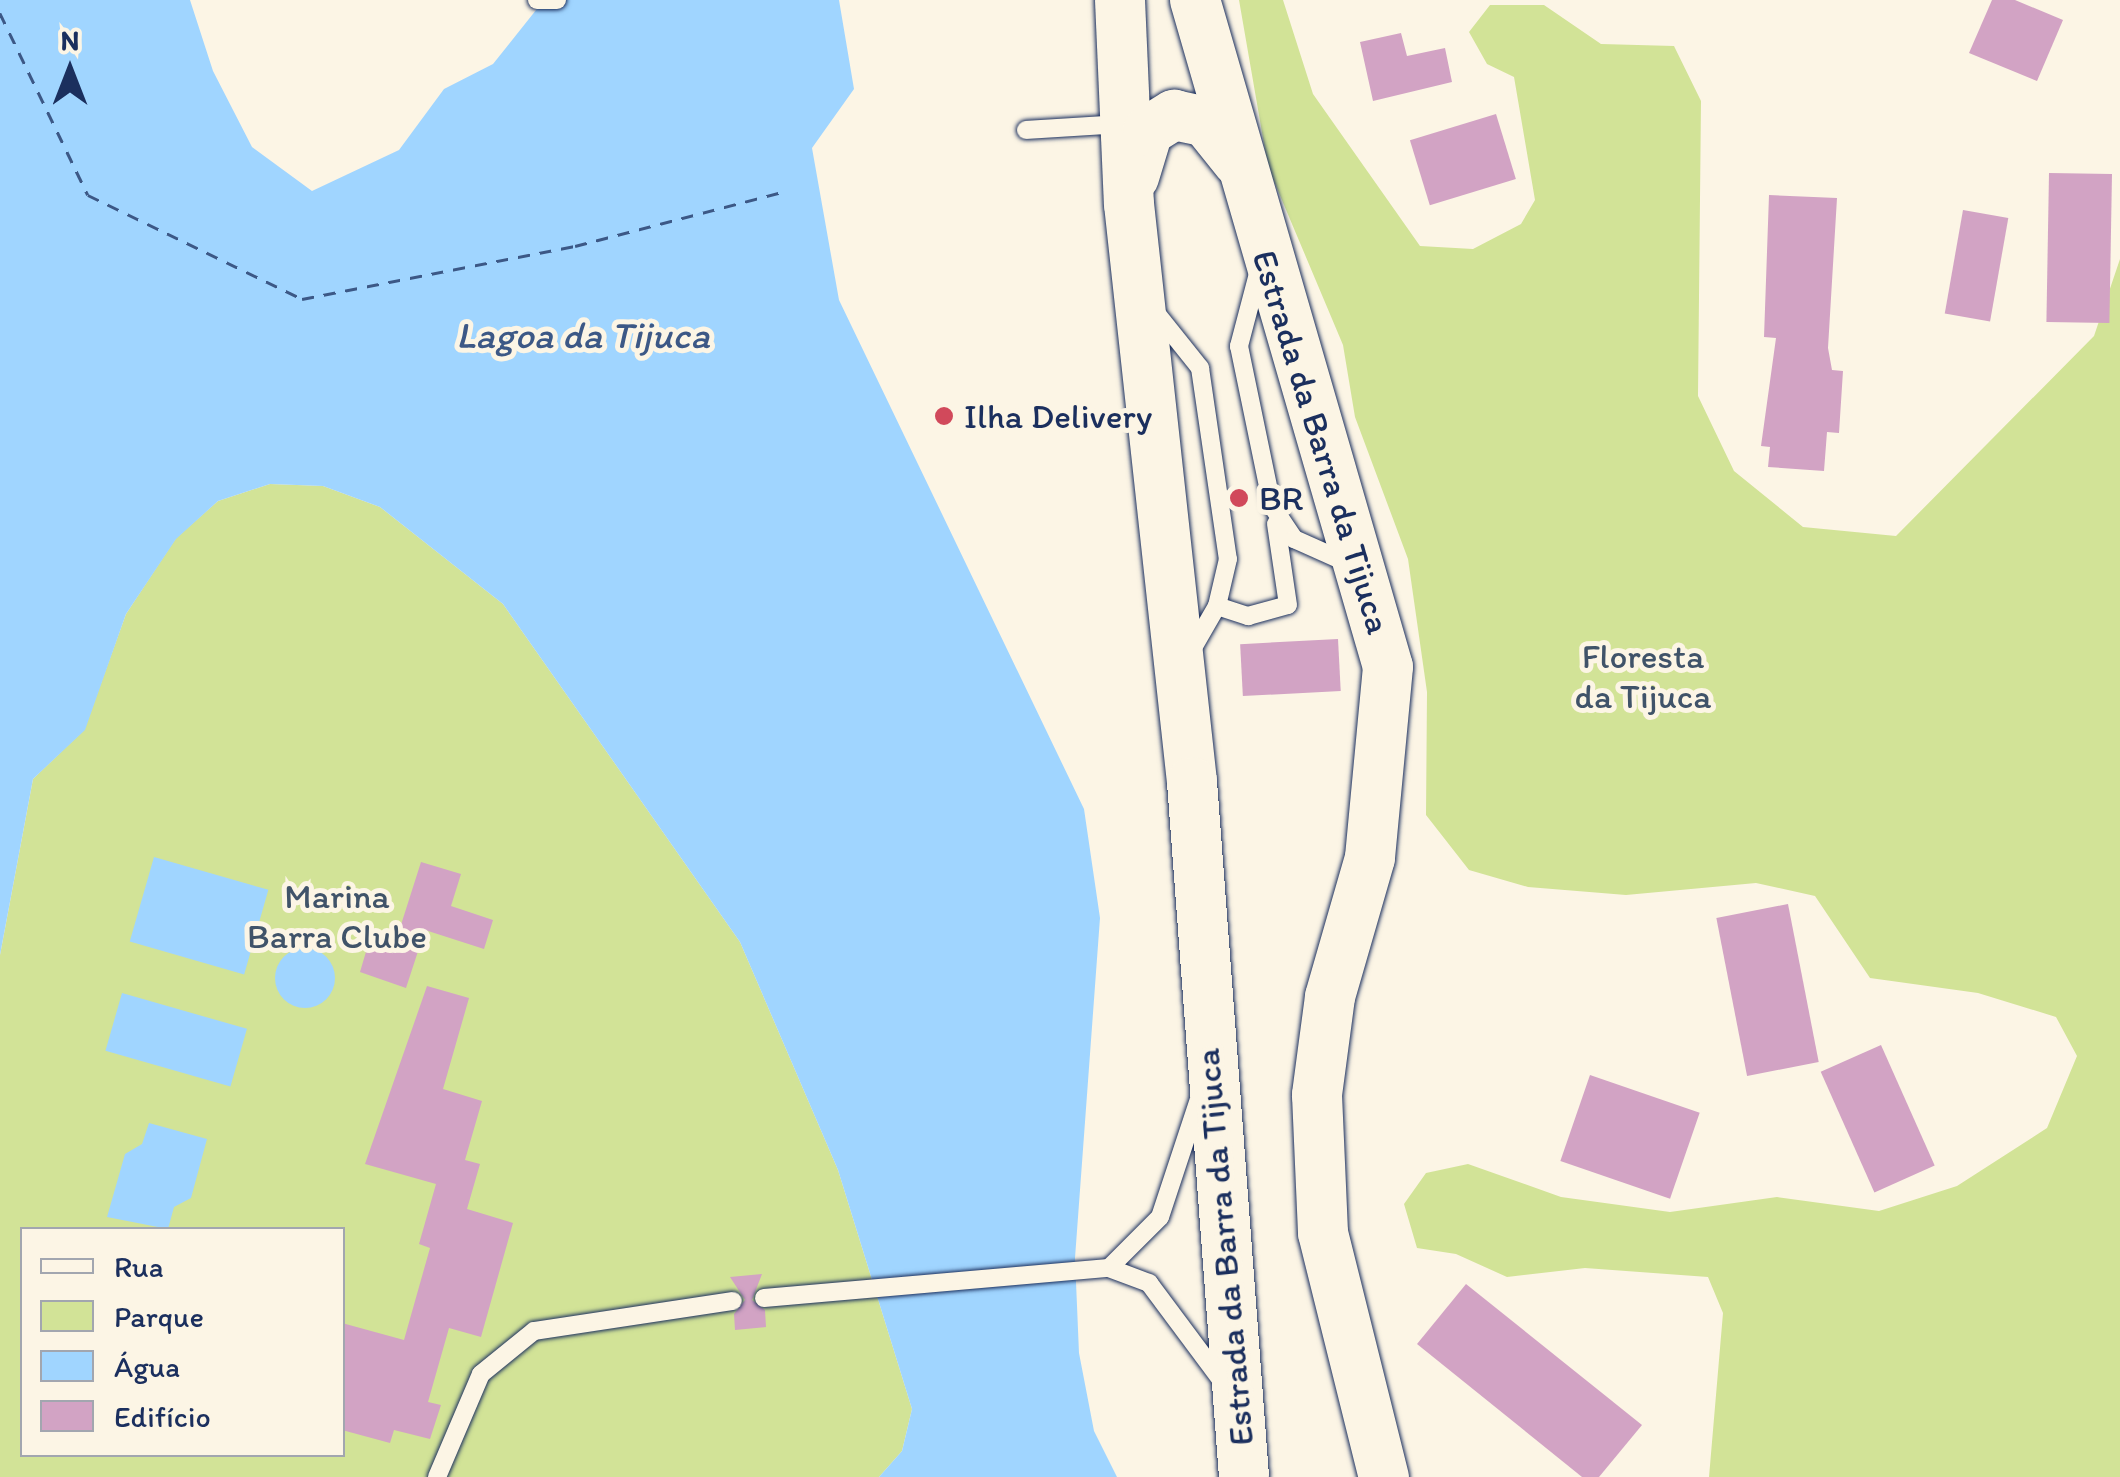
<!DOCTYPE html>
<html>
<head>
<meta charset="utf-8">
<style>
  body { margin:0 }
  #map { position:relative; width:2120px; height:1477px; overflow:hidden; background:#fcf5e5; font-family:Itim,sans-serif }
  div>[style] { position:absolute }
  [style*='--x'] { left:calc(var(--x)*1px); top:calc(var(--y)*1px); width:calc(var(--w)*1px); rotate:calc(var(--a)*1deg) }
  .green>* { inset:0; background:#d2e397 }
  .water>* { inset:0; background:#a0d5ff; transform-origin:0 0 }
  .round { border-radius:50% }
  .ferry>* { height:2.5px; margin-top:-1.25px; transform-origin:0; background:repeating-linear-gradient(90deg,#3c5886 0 12px,transparent 0 22px) }
  .building>* { inset:0; background:#d2a3c4; transform-origin:0 0 }
  .roads { filter:drop-shadow(0 0 2px #1b2f5e) drop-shadow(0 0 2px #1b2f5e) }
  .lane>* { height:18px; margin:-9px; padding:0 9px; transform-origin:9px; border-radius:9px; background:#fcf5e5 }
  .secondary>* { height:50px; margin:-25px; padding:0 25px; transform-origin:25px; border-radius:25px; background:#fcf5e5 }
  .dots>* { width:28px; height:28px; translate:-50% -50%; box-sizing:border-box; border:5px solid #fcf5e5; border-radius:50% }
  span { translate:-50% -50%; white-space:nowrap; text-align:center; line-height:1.15; -webkit-text-stroke:10px #fcf5e5; paint-order:stroke }
  .poi-label { font-size:35px; color:#1b2f5e }
  .left { translate:0 -50%; text-align:left }
  .street-label { font-size:35px; color:#1b2f5e }
  .park-label { font-size:35px; color:#405369 }
  .water-label { font-size:38px; color:#3c5886; font-style:italic }
  .legend { position:absolute; left:20px; top:1227px; width:325px; height:230px; box-sizing:border-box; background:#fcf5e5; border:2px solid #a2a6af; margin:0; padding:12px 18px; list-style:none; font-size:30px; color:#1b2f5e }
  .legend li { display:flex; align-items:center; gap:20px; height:50px }
  .legend b { width:50px; border:2px solid #a2a6af }
  .north { position:absolute; left:20px; top:20px; width:100px; height:100px; -webkit-text-stroke:8px #fcf5e5; paint-order:stroke; rotate:0deg; font-size:28px; font-weight:700; line-height:40px; text-align:center; color:#1b2f5e }
  .north::after { content:''; display:block; margin:auto; width:35px; height:45px; background:#1b2f5e; clip-path:polygon(50% 0,100% 100%,50% 72%,0 100%) }
</style>
</head>
<body>
<div id="map">
  <div class="green">
    <i style="clip-path:polygon(1239px 0,1283px 0,1313px 94px,1420px 246px,1473px 249px,1521px 224px,1535px 200px,1514px 77px,1487px 64px,1469px 32px,1490px 5px,1544px 5px,1601px 44px,1674px 46px,1701px 101px,1698px 396px,1734px 471px,1803px 527px,1896px 536px,2094px 336px,2120px 259px,2120px 1477px,1709px 1477px,1723px 1313px,1708px 1277px,1585px 1268px,1507px 1277px,1456px 1254px,1417px 1248px,1404px 1204px,1426px 1173px,1468px 1164px,1561px 1197px,1670px 1212px,1777px 1197px,1879px 1211px,1957px 1186px,2047px 1128px,2077px 1056px,2056px 1017px,1978px 993px,1870px 978px,1815px 896px,1756px 883px,1626px 895px,1528px 887px,1469px 870px,1426px 815px,1427px 692px,1408px 559px,1355px 417px,1343px 345px,1268px 167px)"></i>
    <i style="clip-path:polygon(evenodd,270px 484px,323px 486px,380px 507px,503px 604px,740px 942px,838px 1170px,912px 1409px,902px 1451px,879px 1477px,0 1477px,0 955px,33px 779px,84px 730px,126px 614px,176px 538px,218px 501px,270px 484px,22px 1230px,342px 1230px,342px 1454px,22px 1454px,22px 1230px)"></i>
  </div>
  <div class="water">
    <i style="clip-path:polygon(0 0,190px 0,213px 71px,252px 147px,312px 191px,399px 150px,444px 89px,493px 64px,544px 0,839px 0,854px 89px,812px 148px,839px 300px,1084px 809px,1100px 918px,1075px 1258px,1079px 1353px,1094px 1431px,1117px 1477px,879px 1477px,902px 1451px,912px 1409px,838px 1170px,740px 942px,503px 604px,380px 507px,323px 486px,270px 484px,218px 501px,176px 539px,126px 614px,85px 730px,33px 779px,0 955px)"></i>
    <i style="left:154px;top:857px;width:119px;height:88px;rotate:16deg"></i>
    <i class="round" style="left:275px;top:948px;width:60px;height:60px"></i>
    <i style="left:122px;top:993px;width:130px;height:60px;rotate:16deg"></i>
    <i style="clip-path:polygon(149px 1123px,207px 1139px,191px 1198px,174px 1207px,168px 1229px,107px 1217px,125px 1154px,142px 1144px)"></i>
  </div>
  <div class="ferry">
    <i style="--x:0;--y:13;--w:202;--a:64.2"></i>
    <i style="--x:88;--y:195;--w:238;--a:25.9"></i>
    <i style="--x:302;--y:299;--w:278;--a:-11"></i>
    <i style="--x:575;--y:246;--w:215;--a:-14.6"></i>
  </div>
  <div class="building">
    <i style="clip-path:polygon(1992px 0,2015px 0,2063px 20px,2037px 81px,1969px 53px)"></i>
    <i style="clip-path:polygon(1401px 33px,1407px 56px,1445px 48px,1452px 82px,1373px 101px,1360px 42px)"></i>
    <i style="left:1496px;top:114px;width:68px;height:90px;rotate:73deg"></i>
    <i style="left:2049px;top:173px;width:63px;height:149px;rotate:1deg"></i>
    <i style="clip-path:polygon(1769px 195px,1837px 198px,1828px 348px,1832px 370px,1843px 371px,1839px 433px,1827px 432px,1824px 471px,1768px 467px,1770px 447px,1761px 446px,1776px 338px,1764px 337px)"></i>
    <i style="left:1963px;top:210px;width:46px;height:105px;rotate:10deg"></i>
    <i style="left:1338px;top:639px;width:52px;height:98px;rotate:87deg"></i>
    <i style="clip-path:polygon(421px 862px,461px 874px,451px 906px,493px 920px,484px 949px,425px 930px,406px 988px,360px 972px,368px 945px,392px 953px)"></i>
    <i style="left:1788px;top:904px;width:161px;height:73px;rotate:79deg"></i>
    <i style="clip-path:polygon(427px 986px,469px 998px,443px 1089px,482px 1101px,465px 1160px,480px 1164px,467px 1209px,513px 1223px,481px 1337px,449px 1328px,428px 1402px,441px 1405px,430px 1439px,394px 1430px,390px 1443px,342px 1430px,342px 1323px,404px 1340px,430px 1248px,419px 1244px,436px 1184px,365px 1164px)"></i>
    <i style="left:1881px;top:1045px;width:132px;height:66px;rotate:66deg"></i>
    <i style="left:1590px;top:1075px;width:116px;height:91px;rotate:19deg"></i>
    <i style="clip-path:polygon(762px 1274px,752px 1300px,765px 1310px,766px 1327px,735px 1330px,734px 1314px,745px 1300px,730px 1277px)"></i>
    <i style="clip-path:polygon(1466px 1284px,1642px 1425px,1599px 1477px,1582px 1477px,1417px 1344px)"></i>
  </div>
  <div class="roads">
    <div class="lane">
      <i style="--x:537;--y:0;--w:20;--a:0"></i>
      <i style="--x:1026;--y:130;--w:95;--a:-3.6"></i>
      <i style="--x:1260;--y:266;--w:83;--a:104.7"></i>
      <i style="--x:1239;--y:346;--w:163;--a:78.3"></i>
      <i style="--x:1272;--y:506;--w:40;--a:56"></i>
      <i style="--x:1294;--y:539;--w:61;--a:24.1"></i>
      <i style="--x:1152;--y:308;--w:77;--a:51.3"></i>
      <i style="--x:1200;--y:368;--w:193;--a:81.7"></i>
      <i style="--x:1228;--y:559;--w:48;--a:103.2"></i>
      <i style="--x:1217;--y:606;--w:54;--a:119.9"></i>
      <i style="--x:1217;--y:606;--w:33;--a:18"></i>
      <i style="--x:1248;--y:616;--w:41;--a:-15.4"></i>
      <i style="--x:1288;--y:605;--w:82;--a:-98.4"></i>
      <i style="--x:1109;--y:1268;--w:72;--a:-45"></i>
      <i style="--x:1160;--y:1217;--w:124;--a:-71.7"></i>
      <i style="--x:764;--y:1298;--w:346;--a:-5"></i>
      <i style="--x:1109;--y:1268;--w:43;--a:20.6"></i>
      <i style="--x:1149;--y:1283;--w:122;--a:53.3"></i>
      <i style="--x:437;--y:1477;--w:112;--a:-66.9"></i>
      <i style="--x:481;--y:1374;--w:68;--a:-39.1"></i>
      <i style="--x:534;--y:1331;--w:201;--a:-8.6"></i>
    </div>
    <div class="secondary">
      <i style="--x:1120;--y:0;--w:204;--a:87.5"></i>
      <i style="--x:1129;--y:204;--w:581;--a:83.78"></i>
      <i style="--x:1192;--y:782;--w:697;--a:85.72"></i>
      <i style="--x:1195;--y:0;--w:694;--a:73.86"></i>
      <i style="--x:1388;--y:667;--w:192;--a:95.4"></i>
      <i style="--x:1370;--y:858;--w:145;--a:106.1"></i>
      <i style="--x:1330;--y:997;--w:99;--a:97.6"></i>
      <i style="--x:1317;--y:1095;--w:138;--a:87.5"></i>
      <i style="--x:1323;--y:1233;--w:252;--a:76"></i>
      <i style="--x:1134;--y:177;--w:48;--a:-73.1"></i>
      <i style="--x:1148;--y:131;--w:31;--a:-32"></i>
      <i style="--x:1174;--y:115;--w:33;--a:12"></i>
      <i style="--x:1206;--y:122;--w:51;--a:51.3"></i>
    </div>
  </div>
  <div class="dots">
    <i style="left:944px;top:416px;background:#d1495b"></i>
    <i style="left:1239px;top:498px;background:#d1495b"></i>
  </div>
  <div class="poi-label">
    <span class="left" style="left:964px;top:416px">Ilha Delivery</span>
    <span class="left" style="left:1259px;top:498px">BR</span>
  </div>
  <div class="street-label">
    <span style="left:1322px;top:442px;rotate:73deg">Estrada da Barra da Tijuca</span>
    <span style="left:1224px;top:1247px;rotate:-95deg">Estrada da Barra da Tijuca</span>
  </div>
  <div class="park-label">
    <span style="left:1643px;top:676px">Floresta<br>da Tijuca</span>
    <span style="left:337px;top:916px">Marina<br>Barra Clube</span>
  </div>
  <div class="water-label">
    <span style="left:583px;top:336px">Lagoa da Tijuca</span>
  </div>
  <ul class="legend">
  <li><b style="height:12px;background:#fcf5e5"></b>Rua</li>
  <li><b style="height:28px;background:#d2e397"></b>Parque</li>
  <li><b style="height:28px;background:#a0d5ff"></b>Água</li>
  <li><b style="height:28px;background:#d2a3c4"></b>Edifício</li>
  </ul>
  <div class="north">N</div>
</div>
</body>
</html>
